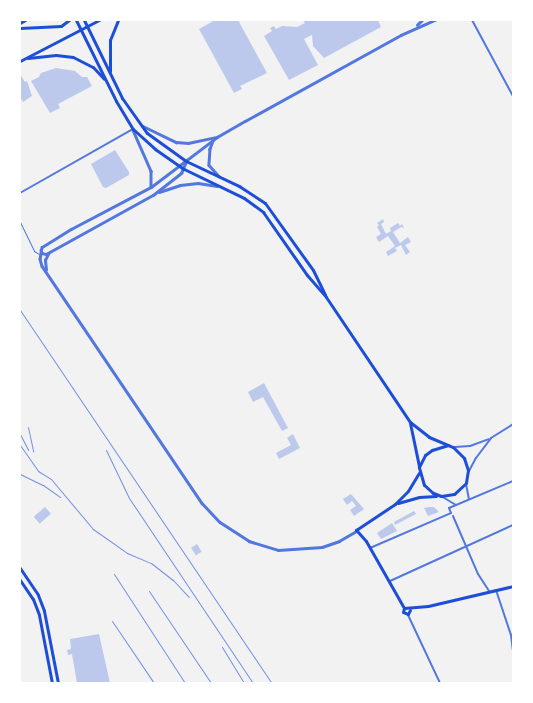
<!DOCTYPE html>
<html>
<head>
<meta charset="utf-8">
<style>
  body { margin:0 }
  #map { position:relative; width:533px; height:703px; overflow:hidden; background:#f2f2f2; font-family:"PT Sans",sans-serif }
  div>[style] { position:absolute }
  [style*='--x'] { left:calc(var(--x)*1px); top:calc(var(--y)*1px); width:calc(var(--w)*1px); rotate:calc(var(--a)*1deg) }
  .building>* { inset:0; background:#bdc9ec; transform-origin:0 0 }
  .service>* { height:1px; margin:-0.5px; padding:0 0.5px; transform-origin:0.5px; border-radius:0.5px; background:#5277de }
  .minor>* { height:2px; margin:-1px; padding:0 1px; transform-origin:1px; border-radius:1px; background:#5277de }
  .tertiary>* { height:2.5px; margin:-1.25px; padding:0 1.25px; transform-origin:1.25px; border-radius:1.25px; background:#5277de }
  .secondary>* { height:3px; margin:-1.5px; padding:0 1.5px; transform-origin:1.5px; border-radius:1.5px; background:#1d4ed8 }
  .primary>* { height:3px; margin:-1.5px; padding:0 1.5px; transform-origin:1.5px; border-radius:1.5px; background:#1d4ed8 }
  .rail>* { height:1px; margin:-0.5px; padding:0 0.5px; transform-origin:0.5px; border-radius:0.5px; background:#7290e2 }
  span { translate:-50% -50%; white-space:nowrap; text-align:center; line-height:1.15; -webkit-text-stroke:4px #fff; paint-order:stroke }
  .frame { position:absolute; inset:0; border:21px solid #fff; pointer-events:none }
</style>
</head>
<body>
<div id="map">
  <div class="building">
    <i style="clip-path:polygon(215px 20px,238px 20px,267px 73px,240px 86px,242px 89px,234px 93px,199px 29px)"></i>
    <i style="clip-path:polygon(303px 20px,378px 20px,381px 27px,324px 58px,313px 46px,312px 35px,304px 39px,318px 65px,289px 80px,264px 36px,272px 31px,270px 28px,274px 26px,276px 29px,282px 26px,297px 27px,305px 23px)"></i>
    <i style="clip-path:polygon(56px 68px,75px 71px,82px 77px,87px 77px,92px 86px,58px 104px,60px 108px,50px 113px,31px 81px,39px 77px,41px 73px)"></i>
    <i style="clip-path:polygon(20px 74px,25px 82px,27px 81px,32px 96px,23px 102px,20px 97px)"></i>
    <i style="clip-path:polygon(115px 150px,129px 172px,129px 175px,106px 188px,103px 187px,91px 164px)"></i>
    <i style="clip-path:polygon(383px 219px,384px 222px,381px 224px,386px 234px,391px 231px,390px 228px,398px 223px,400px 226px,402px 224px,404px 228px,401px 227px,393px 232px,400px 243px,408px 237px,411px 242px,405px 245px,410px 252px,406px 255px,401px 245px,395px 248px,397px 251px,388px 256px,386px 252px,395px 246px,388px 236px,379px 242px,376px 237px,381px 234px,377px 227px,379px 225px,377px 223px)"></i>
    <i style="clip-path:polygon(264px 383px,288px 428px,282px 431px,263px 397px,253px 402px,248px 392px)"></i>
    <i style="clip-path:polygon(293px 434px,300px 448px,279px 459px,276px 453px,291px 445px,287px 438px)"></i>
    <i style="clip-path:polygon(351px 494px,364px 509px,354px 516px,350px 510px,356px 506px,352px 501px,347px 505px,343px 499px)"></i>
    <i style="left:45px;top:507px;width:9px;height:15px;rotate:49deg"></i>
    <i style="clip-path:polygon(429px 507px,434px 507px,439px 512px,428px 516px,424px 508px)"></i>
    <i style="clip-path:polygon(414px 511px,416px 514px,395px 525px,394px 522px)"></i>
    <i style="clip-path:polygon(392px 523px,397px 531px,381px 539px,377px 533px)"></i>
    <i style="left:197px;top:544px;width:9px;height:7px;rotate:58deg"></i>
    <i style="clip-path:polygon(99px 634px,110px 683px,77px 683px,72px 654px,68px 655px,67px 650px,71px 649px,70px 639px)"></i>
  </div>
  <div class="service">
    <i style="--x:20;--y:222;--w:32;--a:64"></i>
    <i style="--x:34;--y:251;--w:6;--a:31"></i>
  </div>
  <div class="minor">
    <i style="--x:472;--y:20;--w:86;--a:61.7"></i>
    <i style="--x:20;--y:193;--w:130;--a:-29.5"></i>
    <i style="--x:455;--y:447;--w:15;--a:-4"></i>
    <i style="--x:470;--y:446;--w:20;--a:-20"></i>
    <i style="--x:469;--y:471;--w:15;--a:-62"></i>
    <i style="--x:476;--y:458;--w:25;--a:-53"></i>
    <i style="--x:491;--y:438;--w:26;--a:-32"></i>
    <i style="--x:466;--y:484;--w:15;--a:79"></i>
    <i style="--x:441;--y:496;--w:17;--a:31"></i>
    <i style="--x:453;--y:516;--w:63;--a:66.7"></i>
    <i style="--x:478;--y:574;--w:20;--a:57"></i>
    <i style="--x:370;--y:548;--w:88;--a:-23.4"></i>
    <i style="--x:451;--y:513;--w:5;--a:-112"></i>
    <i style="--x:449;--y:508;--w:69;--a:-22.9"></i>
    <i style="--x:390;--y:581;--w:135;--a:-24.5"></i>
    <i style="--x:496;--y:590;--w:47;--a:71.6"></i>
    <i style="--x:511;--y:635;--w:16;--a:83"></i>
    <i style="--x:408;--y:615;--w:75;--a:64.8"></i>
  </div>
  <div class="tertiary">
    <i style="--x:417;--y:25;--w:7;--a:-45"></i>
    <i style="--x:143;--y:126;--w:37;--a:26"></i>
    <i style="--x:176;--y:142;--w:12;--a:5"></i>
    <i style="--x:188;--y:143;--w:29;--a:-12"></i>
    <i style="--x:133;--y:130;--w:45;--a:66.3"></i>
    <i style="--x:151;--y:171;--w:15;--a:90"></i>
    <i style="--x:213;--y:141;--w:9;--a:111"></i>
    <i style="--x:210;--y:149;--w:16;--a:94"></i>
    <i style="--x:209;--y:165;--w:15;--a:48"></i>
    <i style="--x:159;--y:192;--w:22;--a:-18"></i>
    <i style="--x:180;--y:185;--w:18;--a:-6"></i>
    <i style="--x:198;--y:183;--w:19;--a:9"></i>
    <i style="--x:42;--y:247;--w:12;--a:99"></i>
    <i style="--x:40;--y:259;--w:7;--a:74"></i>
    <i style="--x:42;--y:266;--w:286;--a:56"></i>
    <i style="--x:202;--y:503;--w:26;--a:47"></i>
    <i style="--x:220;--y:522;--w:35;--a:33"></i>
    <i style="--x:249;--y:541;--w:30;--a:17"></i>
    <i style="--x:278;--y:550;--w:44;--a:-3.9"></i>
    <i style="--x:322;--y:547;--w:18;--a:-19"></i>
    <i style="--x:339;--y:541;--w:20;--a:-30"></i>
    <i style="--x:42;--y:247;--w:34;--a:-32"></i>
    <i style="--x:71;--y:229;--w:90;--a:-27.7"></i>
    <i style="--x:151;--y:187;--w:83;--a:-37.1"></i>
    <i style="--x:217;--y:137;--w:32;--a:-30"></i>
    <i style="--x:245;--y:121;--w:178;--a:-28.9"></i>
    <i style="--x:401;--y:35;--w:37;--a:-24"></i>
    <i style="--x:41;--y:250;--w:3;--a:72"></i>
    <i style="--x:42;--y:253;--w:4;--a:14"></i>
    <i style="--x:46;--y:254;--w:122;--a:-28.9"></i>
    <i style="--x:153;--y:195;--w:36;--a:-38"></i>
    <i style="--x:181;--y:173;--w:12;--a:-66"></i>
    <i style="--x:46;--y:270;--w:10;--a:-96"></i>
    <i style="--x:45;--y:260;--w:7;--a:-63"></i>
  </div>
  <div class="secondary">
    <i style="--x:76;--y:20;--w:90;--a:63.7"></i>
    <i style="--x:116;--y:101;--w:33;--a:59"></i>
    <i style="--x:133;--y:129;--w:30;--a:42"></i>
    <i style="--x:155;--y:149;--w:35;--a:35"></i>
    <i style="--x:184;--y:169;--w:67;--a:25.8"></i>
    <i style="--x:244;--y:198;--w:24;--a:36"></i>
    <i style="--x:263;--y:212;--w:77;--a:55.1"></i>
    <i style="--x:307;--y:275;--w:29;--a:49"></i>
    <i style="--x:326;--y:297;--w:151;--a:56.1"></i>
    <i style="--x:410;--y:422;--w:24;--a:38"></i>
    <i style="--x:429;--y:437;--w:26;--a:23"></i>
    <i style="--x:453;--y:447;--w:16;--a:45"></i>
    <i style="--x:464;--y:458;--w:13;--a:72"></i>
    <i style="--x:468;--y:470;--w:13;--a:99"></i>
    <i style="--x:466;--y:483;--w:16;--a:137"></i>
    <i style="--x:454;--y:494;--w:13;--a:171"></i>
    <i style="--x:441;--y:496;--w:9;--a:-159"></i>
    <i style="--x:433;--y:493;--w:12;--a:-138"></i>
    <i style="--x:424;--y:485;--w:19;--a:-106"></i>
    <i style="--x:419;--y:467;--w:13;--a:-63"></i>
    <i style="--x:425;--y:455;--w:9;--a:-36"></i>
    <i style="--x:432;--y:450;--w:17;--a:-17"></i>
    <i style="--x:84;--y:20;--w:87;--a:64"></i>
    <i style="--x:122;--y:98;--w:43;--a:54.5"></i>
    <i style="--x:147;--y:133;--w:48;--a:35.7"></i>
    <i style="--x:186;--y:161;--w:59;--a:25.3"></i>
    <i style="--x:239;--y:186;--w:31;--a:33"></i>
    <i style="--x:265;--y:203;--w:82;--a:54.4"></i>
    <i style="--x:313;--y:270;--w:28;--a:64"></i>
    <i style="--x:20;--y:28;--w:41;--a:-2.8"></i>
    <i style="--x:61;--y:26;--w:10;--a:-37"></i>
    <i style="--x:28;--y:58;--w:28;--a:-6"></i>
    <i style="--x:56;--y:55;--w:17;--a:7"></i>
    <i style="--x:73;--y:57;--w:22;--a:27"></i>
    <i style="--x:93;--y:67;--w:16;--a:47"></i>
    <i style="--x:110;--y:71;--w:31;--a:-90"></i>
    <i style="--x:110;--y:40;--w:22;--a:-68"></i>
    <i style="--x:410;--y:423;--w:44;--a:78.2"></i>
    <i style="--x:398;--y:503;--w:22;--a:-16"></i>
    <i style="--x:419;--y:497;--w:17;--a:-3"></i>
    <i style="--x:404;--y:608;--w:24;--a:-5"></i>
    <i style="--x:428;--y:606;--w:87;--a:-13.2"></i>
    <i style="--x:410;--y:610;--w:4;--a:117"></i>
    <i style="--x:408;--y:614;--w:5;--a:-158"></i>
    <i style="--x:403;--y:612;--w:4;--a:-76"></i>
    <i style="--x:404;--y:608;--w:77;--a:-119.6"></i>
    <i style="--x:366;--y:541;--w:15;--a:-132"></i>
    <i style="--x:356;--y:530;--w:47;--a:-33.7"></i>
    <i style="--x:395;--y:504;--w:18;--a:-45"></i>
    <i style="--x:408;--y:491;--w:21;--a:-59"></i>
  </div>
  <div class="primary">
    <i style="--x:20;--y:23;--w:6;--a:-31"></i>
    <i style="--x:20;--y:61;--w:89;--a:-27.4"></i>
    <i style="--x:20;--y:568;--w:32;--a:56"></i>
    <i style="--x:38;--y:595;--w:17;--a:69"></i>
    <i style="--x:44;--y:611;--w:73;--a:79"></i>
    <i style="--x:20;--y:580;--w:23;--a:56"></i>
    <i style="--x:33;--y:599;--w:17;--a:69"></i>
    <i style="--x:39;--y:615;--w:69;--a:79.2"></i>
  </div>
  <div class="rail">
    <i style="--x:20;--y:310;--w:450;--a:56"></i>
    <i style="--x:28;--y:427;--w:25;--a:78"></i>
    <i style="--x:20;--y:434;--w:18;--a:63"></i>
    <i style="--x:20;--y:445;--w:32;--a:55"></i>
    <i style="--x:38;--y:471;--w:15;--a:32"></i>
    <i style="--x:51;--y:479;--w:65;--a:50"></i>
    <i style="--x:93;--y:529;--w:42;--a:35.2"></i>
    <i style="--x:127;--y:553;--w:26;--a:23"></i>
    <i style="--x:151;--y:563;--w:28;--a:38"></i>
    <i style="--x:173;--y:580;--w:23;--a:47"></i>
    <i style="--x:106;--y:450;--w:53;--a:64.4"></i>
    <i style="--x:129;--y:498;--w:223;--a:56.2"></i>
    <i style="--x:20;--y:474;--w:25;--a:26"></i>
    <i style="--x:43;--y:485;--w:21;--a:35"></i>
    <i style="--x:114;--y:574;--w:130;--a:56.9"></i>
    <i style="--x:149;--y:591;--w:111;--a:56"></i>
    <i style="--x:112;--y:621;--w:75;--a:55.9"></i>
    <i style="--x:222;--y:647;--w:42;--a:58.6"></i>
  </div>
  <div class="frame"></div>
</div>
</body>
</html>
